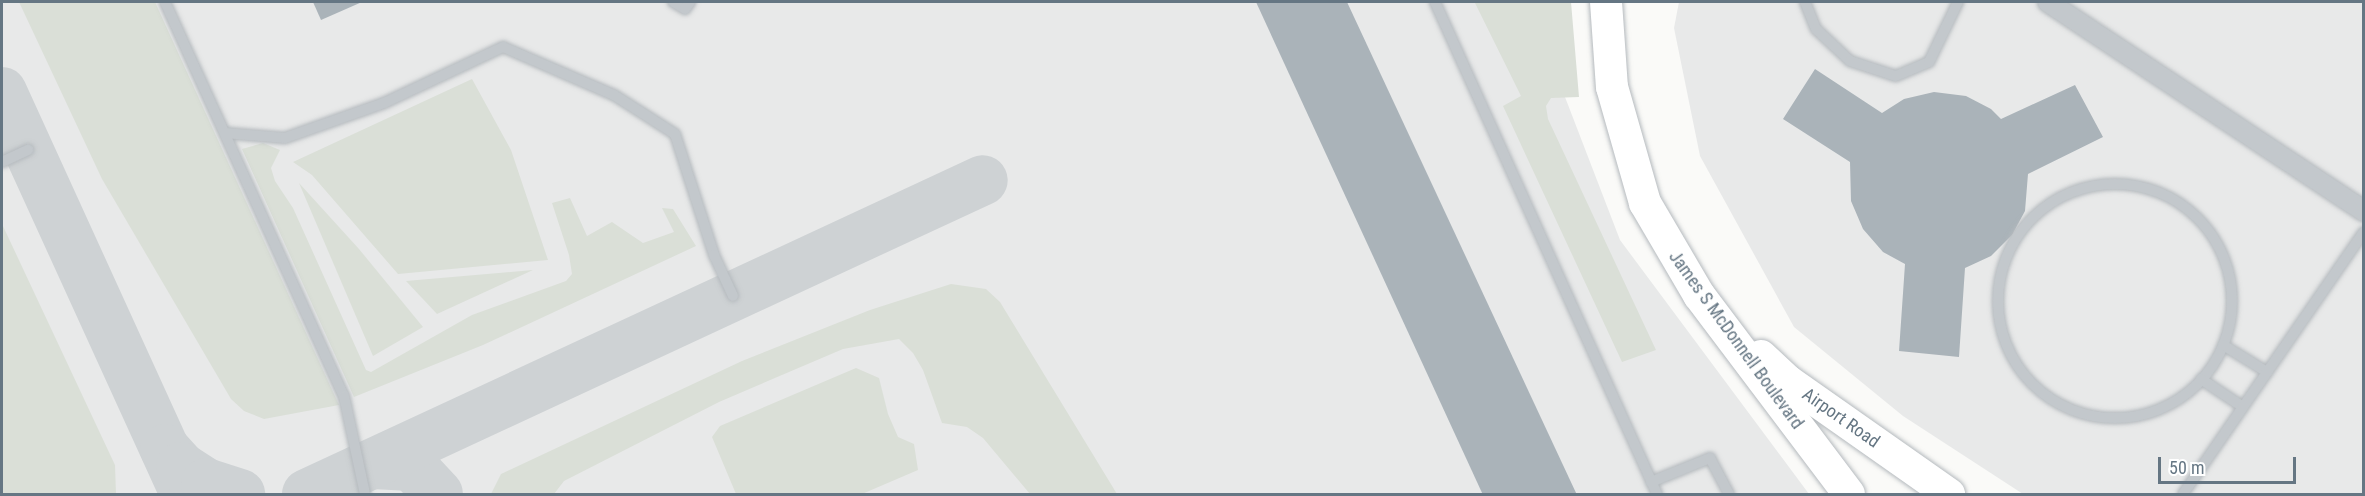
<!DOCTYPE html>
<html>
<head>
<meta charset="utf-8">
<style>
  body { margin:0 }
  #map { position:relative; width:2365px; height:496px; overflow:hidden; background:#fafaf8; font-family:"Roboto Condensed",sans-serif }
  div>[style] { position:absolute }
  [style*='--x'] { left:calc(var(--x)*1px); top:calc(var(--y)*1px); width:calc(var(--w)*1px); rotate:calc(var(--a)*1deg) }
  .built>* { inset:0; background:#e8e9e9 }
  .green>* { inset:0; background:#dadfd7 }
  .taxiway>* { height:50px; margin:-25px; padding:0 25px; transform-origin:25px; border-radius:25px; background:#ced2d4 }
  .building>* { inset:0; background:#aab3b9 }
  .roads { filter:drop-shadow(0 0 2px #b5babe) drop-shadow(0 0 2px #b5babe) }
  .lane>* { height:10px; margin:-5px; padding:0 5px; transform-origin:5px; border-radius:5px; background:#c3c8cc }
  .lane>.ring { margin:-5px; padding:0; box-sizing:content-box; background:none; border:10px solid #c3c8cc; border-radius:50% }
  .street>* { height:20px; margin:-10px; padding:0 10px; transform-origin:10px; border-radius:10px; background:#c3c8cc }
  .primary>* { height:32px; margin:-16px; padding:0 16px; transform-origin:16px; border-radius:16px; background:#fff }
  span { translate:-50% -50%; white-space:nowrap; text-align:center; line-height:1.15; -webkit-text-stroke:6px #fff; paint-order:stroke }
  .street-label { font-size:18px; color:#657683 }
  .frame { position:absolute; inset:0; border:3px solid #657683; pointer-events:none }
  .scale { position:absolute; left:2158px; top:457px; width:138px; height:27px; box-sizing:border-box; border:3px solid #657683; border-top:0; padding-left:8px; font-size:18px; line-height:21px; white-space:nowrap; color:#657683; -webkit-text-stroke:4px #fff; paint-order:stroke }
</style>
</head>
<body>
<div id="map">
  <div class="built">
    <i style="clip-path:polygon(2px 2px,1559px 2px,1565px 97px,1620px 240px,1809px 494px,2px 494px)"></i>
    <i style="clip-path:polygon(1679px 2px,2363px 2px,2363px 494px,2023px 494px,1903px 416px,1794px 327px,1700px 156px,1674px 28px)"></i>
  </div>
  <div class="green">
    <i style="clip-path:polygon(19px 2px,155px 2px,339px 405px,264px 419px,244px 411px,231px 399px,102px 179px)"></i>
    <i style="clip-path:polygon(1571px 2px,1579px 97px,1551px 98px,1546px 106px,1548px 119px,1656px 350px,1622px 362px,1503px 106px,1521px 96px,1475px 3px)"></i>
    <i style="clip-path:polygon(472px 79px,511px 150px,548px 260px,398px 274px,312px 175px,293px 162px)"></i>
    <i style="clip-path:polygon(263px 143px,280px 150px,271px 168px,275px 181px,293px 208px,366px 370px,371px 372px,472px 315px,566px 281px,572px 274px,569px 255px,552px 203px,570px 198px,587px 236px,612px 222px,643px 243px,674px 232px,662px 208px,673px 209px,696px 246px,483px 345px,354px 397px,242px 149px)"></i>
    <i style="clip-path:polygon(299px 183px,359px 249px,423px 327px,373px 356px)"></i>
    <i style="clip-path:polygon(2px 224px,115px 465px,116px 494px,2px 494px)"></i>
    <i style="clip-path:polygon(533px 270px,437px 314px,406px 281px)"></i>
    <i style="clip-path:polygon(951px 284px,986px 289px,1000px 302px,1117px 494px,1030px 494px,983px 438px,967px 427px,942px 423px,923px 370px,913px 353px,899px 339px,843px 349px,719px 402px,564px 481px,554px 494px,491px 494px,501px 474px,742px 361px,870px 310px)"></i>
    <i style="clip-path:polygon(856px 368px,879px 378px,888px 414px,898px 437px,914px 444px,918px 470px,862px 494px,736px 494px,712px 437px,720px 426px)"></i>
  </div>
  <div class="taxiway">
    <i style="--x:2;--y:92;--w:442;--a:65.5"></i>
    <i style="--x:165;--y:449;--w:24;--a:48"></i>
    <i style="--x:181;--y:467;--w:30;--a:33"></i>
    <i style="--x:206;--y:483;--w:36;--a:18"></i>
    <i style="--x:373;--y:464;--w:39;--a:3"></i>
    <i style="--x:412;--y:466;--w:38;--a:47"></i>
    <i style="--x:307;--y:494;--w:745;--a:-24.91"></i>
  </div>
  <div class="building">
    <i style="clip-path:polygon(313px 2px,362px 2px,321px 20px)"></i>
    <i style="clip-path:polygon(1256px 2px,1347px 2px,1577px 495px,1483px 495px)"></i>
    <i style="clip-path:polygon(1815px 69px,1882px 113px,1904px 99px,1934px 92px,1966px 96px,1991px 109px,2001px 119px,2075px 85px,2103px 137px,2028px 174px,2025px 211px,2012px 235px,1991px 256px,1965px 268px,1959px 357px,1899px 351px,1905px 264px,1883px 252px,1863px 229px,1851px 201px,1850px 162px,1783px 119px)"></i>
  </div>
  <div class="roads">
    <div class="lane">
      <i style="--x:165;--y:2;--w:433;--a:65.6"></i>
      <i style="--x:344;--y:396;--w:100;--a:77.9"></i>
      <i style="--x:673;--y:2;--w:14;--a:30"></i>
      <i style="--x:685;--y:9;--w:9;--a:-54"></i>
      <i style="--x:1435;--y:2;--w:540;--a:65.71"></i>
      <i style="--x:1805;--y:2;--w:29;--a:68"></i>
      <i style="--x:1816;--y:29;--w:47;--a:43.3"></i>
      <i style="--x:1850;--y:61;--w:48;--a:18.1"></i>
      <i style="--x:1896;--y:76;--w:36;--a:-23"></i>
      <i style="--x:1929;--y:62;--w:67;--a:-64.2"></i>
      <i style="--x:225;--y:133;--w:60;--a:4.8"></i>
      <i style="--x:285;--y:138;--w:105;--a:-19.5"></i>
      <i style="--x:384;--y:103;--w:132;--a:-25.2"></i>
      <i style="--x:503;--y:47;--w:121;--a:23.4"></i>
      <i style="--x:614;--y:95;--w:72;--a:32.6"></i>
      <i style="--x:675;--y:134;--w:127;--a:72.1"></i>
      <i style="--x:714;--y:255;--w:45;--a:65.1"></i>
      <i style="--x:2;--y:162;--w:29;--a:-25"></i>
      <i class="ring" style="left:1998px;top:184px;width:224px;height:224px"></i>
      <i style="--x:2223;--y:345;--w:52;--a:31.5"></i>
      <i style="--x:2201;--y:379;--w:50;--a:33.7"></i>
      <i style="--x:1651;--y:482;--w:64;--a:-22.1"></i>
      <i style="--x:1710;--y:458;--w:41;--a:62.2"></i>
      <i style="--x:2183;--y:494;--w:318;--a:-55.4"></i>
    </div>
    <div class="street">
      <i style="--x:2048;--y:2;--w:379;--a:33.5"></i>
    </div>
    <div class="primary">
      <i style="--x:1606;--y:2;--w:85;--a:86"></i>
      <i style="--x:1612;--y:87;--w:121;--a:74.1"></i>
      <i style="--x:1645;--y:203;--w:107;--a:59.6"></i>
      <i style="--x:1699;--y:295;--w:249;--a:53"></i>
      <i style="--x:1761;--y:356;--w:37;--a:43"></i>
      <i style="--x:1788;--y:381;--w:197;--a:35.1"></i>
    </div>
  </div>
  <div class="street-label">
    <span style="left:1736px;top:340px;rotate:54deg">James S McDonnell Boulevard</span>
    <span style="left:1841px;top:418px;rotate:35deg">Airport Road</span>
  </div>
  <div class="frame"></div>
  <div class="scale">50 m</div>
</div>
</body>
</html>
